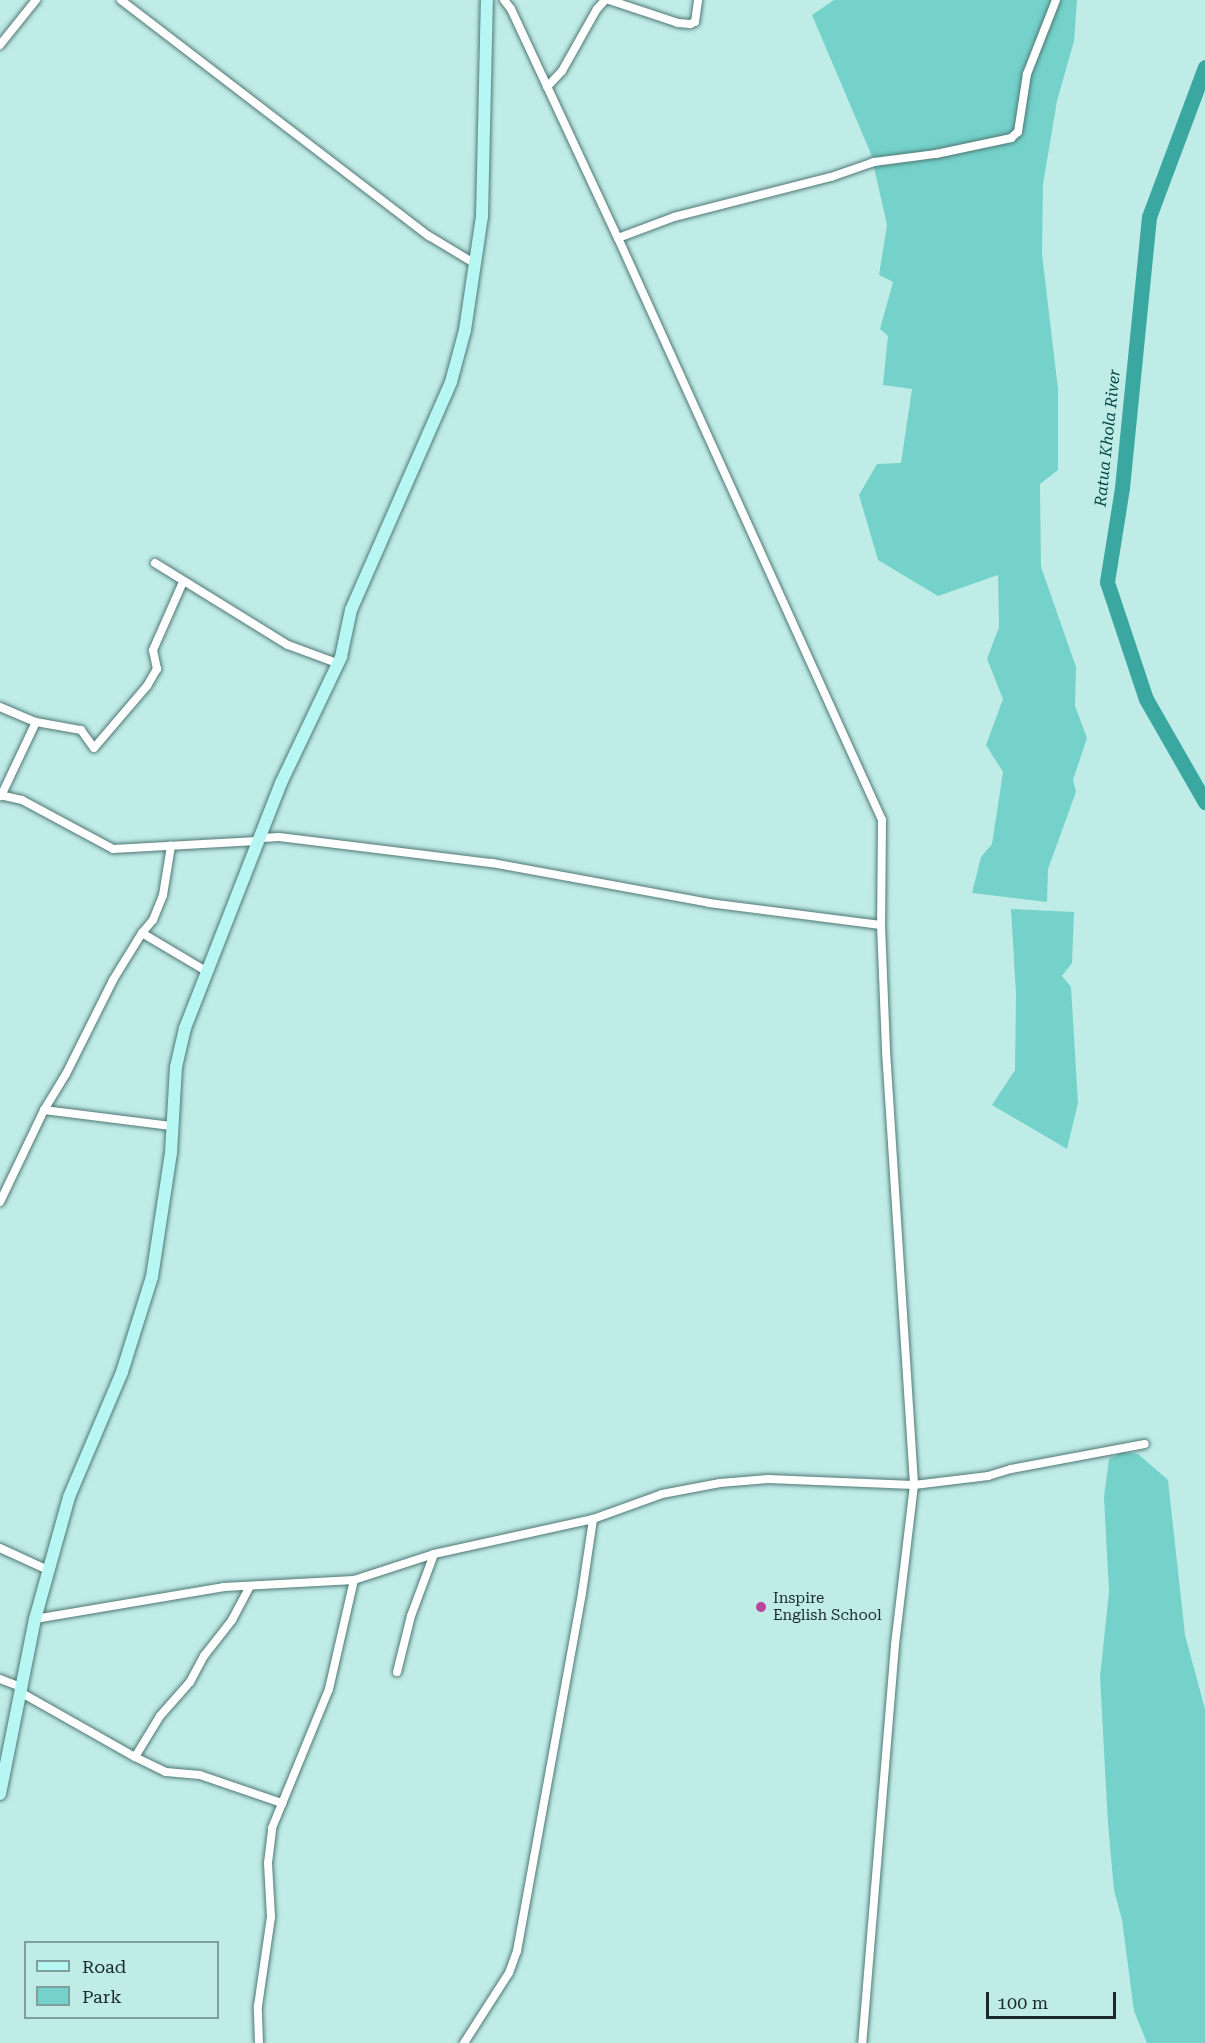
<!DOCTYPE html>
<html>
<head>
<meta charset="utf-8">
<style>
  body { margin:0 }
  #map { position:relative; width:1205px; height:2043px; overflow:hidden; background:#c0ece8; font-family:"Roboto Serif",serif }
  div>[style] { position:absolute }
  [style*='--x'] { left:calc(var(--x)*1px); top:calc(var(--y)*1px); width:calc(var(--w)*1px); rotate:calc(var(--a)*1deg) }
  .green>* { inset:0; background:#74d2cb }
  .river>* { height:15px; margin:-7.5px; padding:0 7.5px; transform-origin:7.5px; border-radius:7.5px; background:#3aa8a1 }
  .roads { filter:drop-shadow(0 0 2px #507875) drop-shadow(0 0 2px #507875) }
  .street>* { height:8px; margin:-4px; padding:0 4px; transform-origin:4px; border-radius:4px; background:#fff }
  .secondary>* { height:12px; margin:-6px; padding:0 6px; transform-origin:6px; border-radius:6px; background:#b6f6f3 }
  .dots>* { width:16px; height:16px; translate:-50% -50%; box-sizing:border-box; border:3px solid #c0ece8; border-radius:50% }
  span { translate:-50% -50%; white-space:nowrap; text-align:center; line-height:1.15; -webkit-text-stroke:6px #c0ece8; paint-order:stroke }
  .poi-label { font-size:15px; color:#1a2b2a }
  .left { translate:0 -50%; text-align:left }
  .water-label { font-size:16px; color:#014643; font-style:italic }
  .legend { position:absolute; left:24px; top:1941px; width:195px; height:78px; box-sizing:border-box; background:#c0ece8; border:2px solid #7e9f9c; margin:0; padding:8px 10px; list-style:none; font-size:18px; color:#1a2b2a }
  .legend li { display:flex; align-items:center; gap:12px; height:30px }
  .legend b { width:30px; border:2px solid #7e9f9c }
  .scale { position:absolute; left:986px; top:1992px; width:130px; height:27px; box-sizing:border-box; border:3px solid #1a2b2a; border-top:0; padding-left:8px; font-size:18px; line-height:21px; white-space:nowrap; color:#1a2b2a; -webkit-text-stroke:4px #c0ece8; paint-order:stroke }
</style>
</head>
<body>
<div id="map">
  <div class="green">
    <i style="clip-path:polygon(834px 0,1077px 0,1074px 41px,1057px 101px,1043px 184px,1042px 254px,1058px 389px,1058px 470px,1040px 484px,1041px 567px,1076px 667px,1075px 706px,1087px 738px,1073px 780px,1076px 792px,1048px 869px,1047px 902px,972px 893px,981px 857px,992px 844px,1003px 772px,986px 745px,1003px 699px,987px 659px,999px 627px,998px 575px,938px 596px,878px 560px,859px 495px,877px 464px,901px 463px,912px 389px,883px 385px,888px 336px,880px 329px,893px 282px,879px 275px,887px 225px,871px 154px,812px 15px)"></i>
    <i style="clip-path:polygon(1011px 909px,1074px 912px,1072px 963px,1062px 976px,1071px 987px,1078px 1103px,1067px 1149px,992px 1105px,1015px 1070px,1016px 994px)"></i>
    <i style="clip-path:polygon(1122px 1452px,1138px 1454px,1168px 1480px,1185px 1635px,1205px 1709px,1205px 2043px,1147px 2043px,1134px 2011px,1122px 1920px,1114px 1890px,1108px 1824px,1100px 1677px,1109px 1592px,1104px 1497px,1109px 1459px)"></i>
  </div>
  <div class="river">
    <i style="--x:1205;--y:67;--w:160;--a:110.5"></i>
    <i style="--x:1149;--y:217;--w:272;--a:95.7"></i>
    <i style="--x:1122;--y:488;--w:95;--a:99.1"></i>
    <i style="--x:1107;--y:582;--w:123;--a:71.6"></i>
    <i style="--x:1146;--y:699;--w:119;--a:60.2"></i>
  </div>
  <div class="roads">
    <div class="street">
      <i style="--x:121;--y:0;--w:388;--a:37.5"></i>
      <i style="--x:429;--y:236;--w:52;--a:31"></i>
      <i style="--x:504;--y:0;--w:11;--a:52"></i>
      <i style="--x:511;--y:9;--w:253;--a:65"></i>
      <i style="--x:618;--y:238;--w:639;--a:65.6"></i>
      <i style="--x:882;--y:820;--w:105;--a:90.5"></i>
      <i style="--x:881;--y:925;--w:126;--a:87.7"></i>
      <i style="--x:886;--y:1051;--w:435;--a:86.3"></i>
      <i style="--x:914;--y:1485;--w:161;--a:96.8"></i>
      <i style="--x:895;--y:1645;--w:399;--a:94.7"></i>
      <i style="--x:609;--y:0;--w:73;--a:18.4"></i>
      <i style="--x:678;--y:23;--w:12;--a:5"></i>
      <i style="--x:690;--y:24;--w:5;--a:-22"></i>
      <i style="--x:695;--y:22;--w:22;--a:-82"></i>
      <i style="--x:0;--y:45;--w:58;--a:-51.3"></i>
      <i style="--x:547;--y:87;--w:22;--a:-47"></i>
      <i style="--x:562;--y:71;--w:71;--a:-60.6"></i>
      <i style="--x:597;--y:9;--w:12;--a:-48"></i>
      <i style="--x:618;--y:238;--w:60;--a:-20.6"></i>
      <i style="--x:674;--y:217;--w:162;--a:-14.3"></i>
      <i style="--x:831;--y:177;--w:46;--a:-19.2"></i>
      <i style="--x:874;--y:162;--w:63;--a:-7.4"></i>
      <i style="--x:936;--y:154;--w:77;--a:-12"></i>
      <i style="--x:1011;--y:138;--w:9;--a:-41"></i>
      <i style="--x:1018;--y:132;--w:59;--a:-81.2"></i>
      <i style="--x:1027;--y:74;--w:79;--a:-68.6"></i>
      <i style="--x:155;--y:563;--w:156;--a:31.7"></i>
      <i style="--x:288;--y:645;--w:52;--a:20.2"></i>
      <i style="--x:0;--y:707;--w:39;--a:23"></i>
      <i style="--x:36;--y:722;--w:82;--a:115.3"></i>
      <i style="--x:36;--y:722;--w:46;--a:10.1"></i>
      <i style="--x:81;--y:730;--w:22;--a:54"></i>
      <i style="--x:94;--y:748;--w:82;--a:-49.5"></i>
      <i style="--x:147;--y:686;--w:20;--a:-60"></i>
      <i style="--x:157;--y:669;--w:19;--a:-102"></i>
      <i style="--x:153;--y:650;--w:74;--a:-66.2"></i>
      <i style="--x:0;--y:795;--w:23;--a:13"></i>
      <i style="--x:22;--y:800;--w:103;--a:28.3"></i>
      <i style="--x:113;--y:849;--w:144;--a:-3.2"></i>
      <i style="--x:257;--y:841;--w:6;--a:-31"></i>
      <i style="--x:262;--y:838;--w:17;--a:-3"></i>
      <i style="--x:279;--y:837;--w:215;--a:7"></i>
      <i style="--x:492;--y:863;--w:221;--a:10.4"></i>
      <i style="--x:709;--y:903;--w:173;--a:7.3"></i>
      <i style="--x:142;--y:933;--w:74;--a:30.7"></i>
      <i style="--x:44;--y:1110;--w:128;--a:7.2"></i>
      <i style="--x:0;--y:1202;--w:102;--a:-64.4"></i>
      <i style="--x:44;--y:1110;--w:42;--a:-58.6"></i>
      <i style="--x:66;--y:1074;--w:105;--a:-63.4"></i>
      <i style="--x:113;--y:980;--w:55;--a:-58.3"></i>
      <i style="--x:142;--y:933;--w:17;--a:-50"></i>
      <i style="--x:153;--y:920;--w:27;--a:-68"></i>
      <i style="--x:163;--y:895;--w:50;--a:-80.7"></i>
      <i style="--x:0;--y:1548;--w:53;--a:24.6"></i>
      <i style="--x:35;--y:1619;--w:192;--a:-9.6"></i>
      <i style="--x:224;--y:1587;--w:130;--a:-3.1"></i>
      <i style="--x:354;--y:1580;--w:84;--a:-18"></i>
      <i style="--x:434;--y:1554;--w:163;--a:-12.4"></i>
      <i style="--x:593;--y:1519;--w:73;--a:-19.9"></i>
      <i style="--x:662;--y:1494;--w:59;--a:-10.7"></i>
      <i style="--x:720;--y:1483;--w:48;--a:-4.8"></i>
      <i style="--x:768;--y:1479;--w:146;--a:2.4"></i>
      <i style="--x:914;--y:1485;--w:75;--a:-6.9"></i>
      <i style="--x:988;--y:1476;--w:24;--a:-17"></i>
      <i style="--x:1011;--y:1469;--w:136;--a:-10.6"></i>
      <i style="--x:397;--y:1672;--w:58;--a:-76"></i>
      <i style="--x:411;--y:1616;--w:66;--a:-69.6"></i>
      <i style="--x:0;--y:1679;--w:22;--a:21"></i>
      <i style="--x:20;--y:1692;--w:132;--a:29.5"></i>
      <i style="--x:135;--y:1757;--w:48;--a:-58.6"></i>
      <i style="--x:160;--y:1716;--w:45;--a:-48.6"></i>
      <i style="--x:190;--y:1682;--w:30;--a:-62"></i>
      <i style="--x:204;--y:1656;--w:46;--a:-52.1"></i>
      <i style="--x:232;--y:1620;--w:38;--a:-62"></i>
      <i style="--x:135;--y:1757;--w:34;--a:26"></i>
      <i style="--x:166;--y:1772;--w:34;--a:5"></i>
      <i style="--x:200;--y:1775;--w:87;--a:18.9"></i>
      <i style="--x:259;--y:2043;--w:37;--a:-92"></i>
      <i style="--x:258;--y:2006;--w:90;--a:-81.7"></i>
      <i style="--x:271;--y:1917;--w:54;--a:-93.2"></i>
      <i style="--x:268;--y:1863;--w:35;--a:-83"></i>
      <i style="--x:272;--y:1828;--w:150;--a:-67.7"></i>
      <i style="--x:329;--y:1689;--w:112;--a:-77.1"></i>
      <i style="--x:464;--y:2043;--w:83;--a:-57.3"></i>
      <i style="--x:509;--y:1973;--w:23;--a:-70"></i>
      <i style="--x:517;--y:1951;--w:364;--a:-79.7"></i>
      <i style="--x:582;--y:1593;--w:75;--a:-81.5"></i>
    </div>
    <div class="secondary">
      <i style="--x:0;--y:1794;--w:178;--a:-78.7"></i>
      <i style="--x:35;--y:1619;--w:127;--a:-74.4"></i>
      <i style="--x:69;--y:1497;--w:136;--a:-67"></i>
      <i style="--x:122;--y:1372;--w:100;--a:-72.5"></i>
      <i style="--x:152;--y:1277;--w:125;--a:-81.3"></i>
      <i style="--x:171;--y:1153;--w:86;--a:-86.7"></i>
      <i style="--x:176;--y:1067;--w:40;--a:-77"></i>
      <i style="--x:185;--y:1028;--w:263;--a:-68.6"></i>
      <i style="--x:281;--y:783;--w:140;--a:-64.5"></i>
      <i style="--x:341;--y:657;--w:48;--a:-78"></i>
      <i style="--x:351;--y:610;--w:249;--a:-66.3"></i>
      <i style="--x:451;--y:382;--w:54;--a:-74.9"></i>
      <i style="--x:465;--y:330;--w:115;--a:-81.5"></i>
      <i style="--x:482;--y:216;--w:216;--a:-88.7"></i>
    </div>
  </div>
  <div class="dots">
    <i style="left:761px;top:1607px;background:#ba459c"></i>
  </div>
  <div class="poi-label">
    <span class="left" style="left:773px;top:1607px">Inspire<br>English School</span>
  </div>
  <div class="water-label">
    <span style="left:1108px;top:438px;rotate:-84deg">Ratua Khola River</span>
  </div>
  <ul class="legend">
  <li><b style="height:8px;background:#b6f6f3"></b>Road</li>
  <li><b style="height:16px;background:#74d2cb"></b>Park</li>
  </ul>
  <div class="scale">100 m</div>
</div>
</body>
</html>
